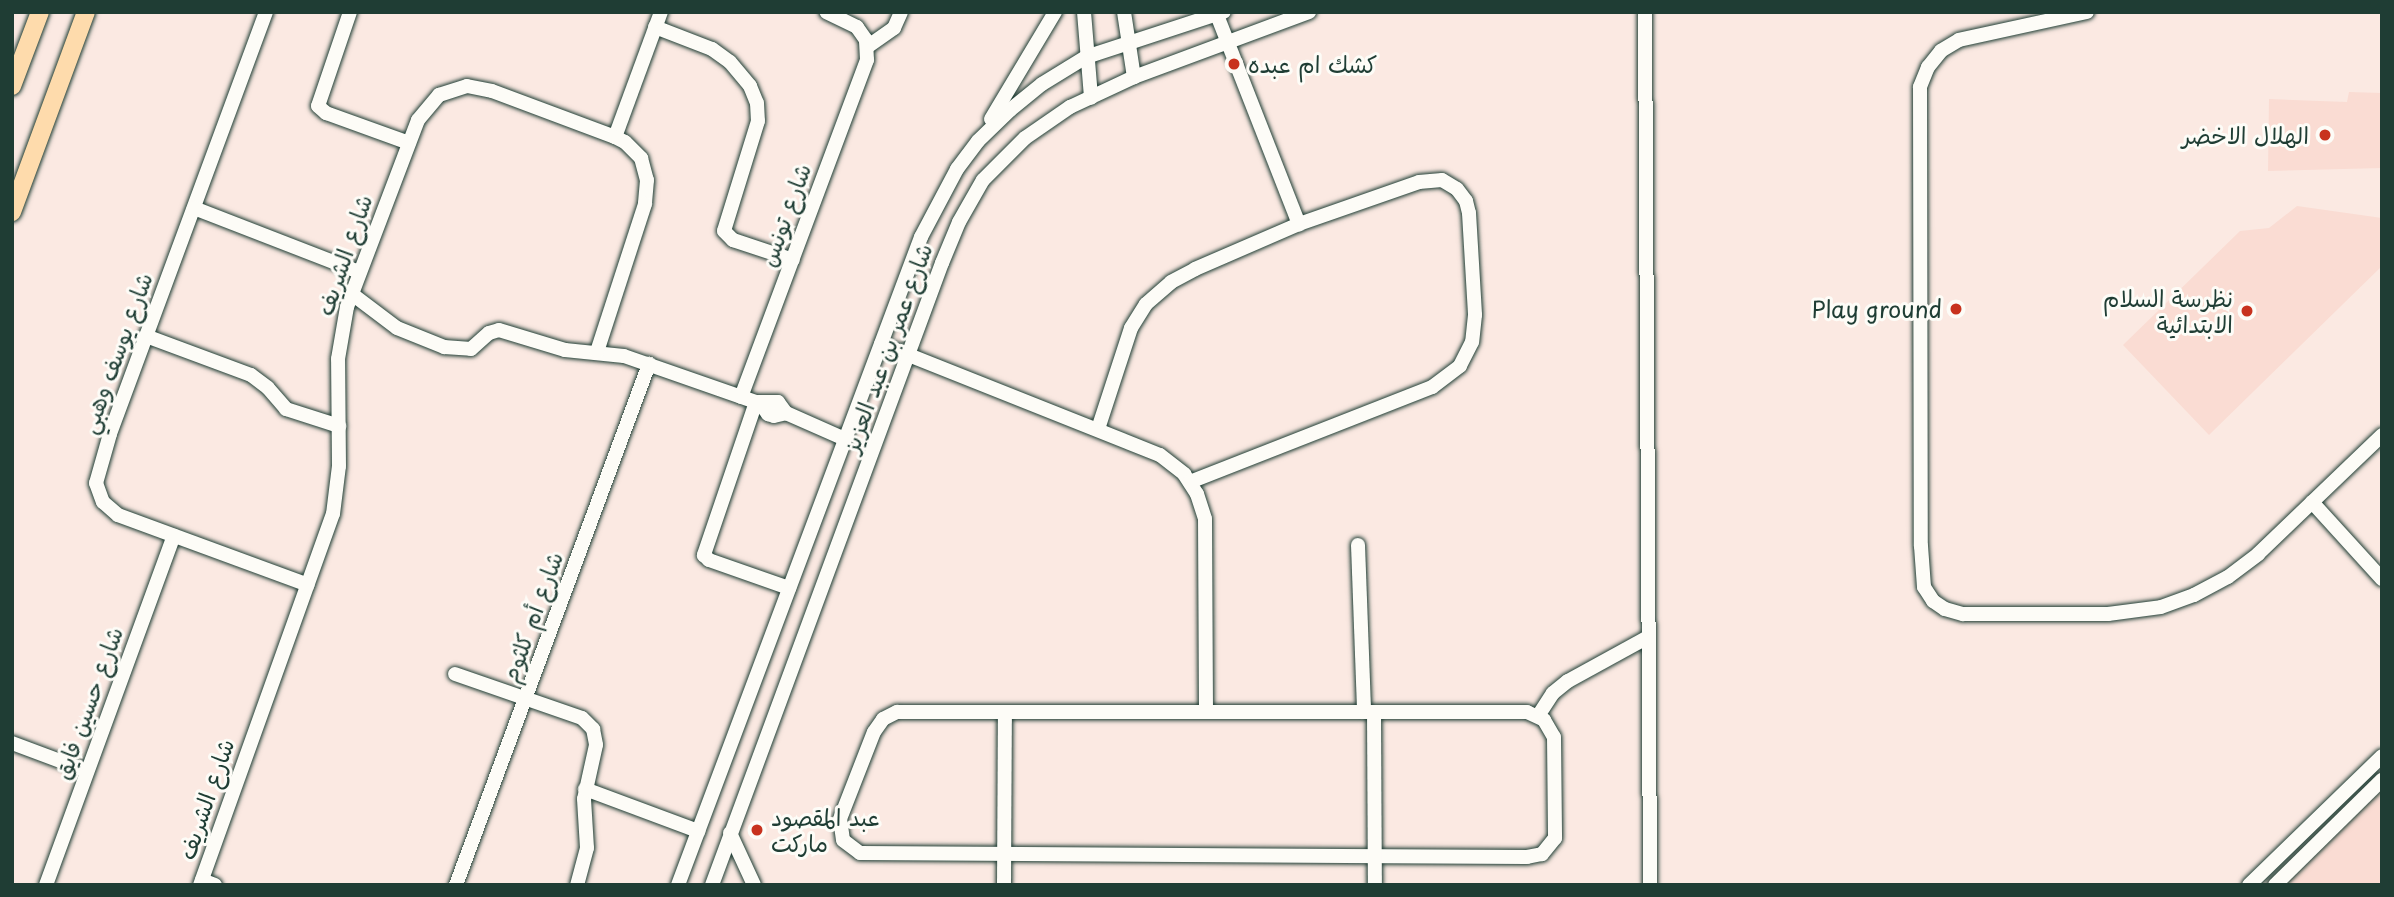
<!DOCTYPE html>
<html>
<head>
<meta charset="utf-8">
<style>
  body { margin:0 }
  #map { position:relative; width:2394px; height:897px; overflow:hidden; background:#fbe9e2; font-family:"Playpen Sans","Playpen Sans Arabic",sans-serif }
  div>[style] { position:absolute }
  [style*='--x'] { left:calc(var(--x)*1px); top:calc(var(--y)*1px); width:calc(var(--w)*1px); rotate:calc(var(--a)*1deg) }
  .built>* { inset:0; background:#fadcd3 }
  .roads { filter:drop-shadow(0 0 2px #1f3d34) drop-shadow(0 0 2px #1f3d34) }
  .minor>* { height:14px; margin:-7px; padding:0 7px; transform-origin:7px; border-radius:7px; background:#fdfcf7 }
  .major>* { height:18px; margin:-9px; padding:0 9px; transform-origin:9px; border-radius:9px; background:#fedbac }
  .dots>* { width:19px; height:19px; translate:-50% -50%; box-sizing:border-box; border:4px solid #fdfcf7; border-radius:50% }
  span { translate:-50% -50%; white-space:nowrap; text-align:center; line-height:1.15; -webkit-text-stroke:6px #fdfcf7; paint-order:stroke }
  .poi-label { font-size:23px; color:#1f3d34 }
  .left { translate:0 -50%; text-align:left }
  .right { translate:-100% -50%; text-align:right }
  .street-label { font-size:23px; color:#1f3d34 }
  .frame { position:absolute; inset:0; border:14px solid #1f3d34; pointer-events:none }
</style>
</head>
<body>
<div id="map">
  <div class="built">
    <i style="clip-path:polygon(2349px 92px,2382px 93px,2382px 168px,2268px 171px,2269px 99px,2347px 102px)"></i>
    <i style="clip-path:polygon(2297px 206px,2382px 218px,2382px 266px,2209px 435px,2123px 345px,2240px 231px,2269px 228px)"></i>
    <i style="clip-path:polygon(2382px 769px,2382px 885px,2264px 885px,2365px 785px)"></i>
  </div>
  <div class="roads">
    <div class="minor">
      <i style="--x:266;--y:12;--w:450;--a:110.3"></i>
      <i style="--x:110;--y:434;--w:51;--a:105.9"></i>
      <i style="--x:96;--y:483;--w:20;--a:70"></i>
      <i style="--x:103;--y:502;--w:20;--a:41"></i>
      <i style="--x:118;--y:515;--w:202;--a:20.2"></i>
      <i style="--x:350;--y:12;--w:99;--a:108.8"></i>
      <i style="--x:318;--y:106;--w:11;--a:41"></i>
      <i style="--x:326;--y:113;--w:88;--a:19.9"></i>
      <i style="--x:1084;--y:12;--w:86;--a:85.3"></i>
      <i style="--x:1124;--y:12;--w:66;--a:81.3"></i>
      <i style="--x:1645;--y:12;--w:873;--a:89.67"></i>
      <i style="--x:2087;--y:12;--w:131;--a:167.7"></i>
      <i style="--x:1959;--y:40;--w:21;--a:149"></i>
      <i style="--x:1941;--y:51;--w:21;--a:129"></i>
      <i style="--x:1928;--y:67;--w:22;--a:112"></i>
      <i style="--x:1920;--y:87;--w:459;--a:89.9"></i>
      <i style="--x:1921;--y:546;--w:41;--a:85.8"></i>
      <i style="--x:1924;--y:587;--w:17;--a:57"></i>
      <i style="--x:1933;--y:601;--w:14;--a:34"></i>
      <i style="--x:1945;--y:609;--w:19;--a:16"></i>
      <i style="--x:1963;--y:614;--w:145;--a:0"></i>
      <i style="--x:2108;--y:614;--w:53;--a:-7.5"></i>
      <i style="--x:2161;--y:607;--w:35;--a:-20"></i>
      <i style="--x:2194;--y:595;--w:38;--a:-28"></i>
      <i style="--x:2228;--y:577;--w:38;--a:-37"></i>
      <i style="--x:2258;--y:554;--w:172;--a:-43.8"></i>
      <i style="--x:1217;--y:15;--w:225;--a:68.6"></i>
      <i style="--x:655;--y:27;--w:61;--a:21.1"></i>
      <i style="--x:712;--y:49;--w:22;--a:36"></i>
      <i style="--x:730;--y:62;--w:31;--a:50"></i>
      <i style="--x:750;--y:86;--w:18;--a:68"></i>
      <i style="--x:757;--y:103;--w:18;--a:87"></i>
      <i style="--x:758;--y:121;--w:115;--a:107.2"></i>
      <i style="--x:724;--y:231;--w:13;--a:45"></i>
      <i style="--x:733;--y:240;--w:63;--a:18.4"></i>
      <i style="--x:867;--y:47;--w:33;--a:-35"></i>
      <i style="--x:894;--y:28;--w:17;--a:-66"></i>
      <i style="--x:991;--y:119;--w:125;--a:-59.1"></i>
      <i style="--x:615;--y:137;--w:133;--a:-69.8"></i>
      <i style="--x:194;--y:208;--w:177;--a:21.2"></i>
      <i style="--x:352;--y:294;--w:56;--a:37.1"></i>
      <i style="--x:397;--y:328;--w:51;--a:22"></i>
      <i style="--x:444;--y:347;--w:27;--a:4"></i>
      <i style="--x:471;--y:349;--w:24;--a:-42"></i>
      <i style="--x:489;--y:333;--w:10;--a:-17"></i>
      <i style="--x:499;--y:330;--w:69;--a:16.9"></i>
      <i style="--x:565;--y:350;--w:59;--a:5.8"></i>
      <i style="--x:624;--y:356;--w:140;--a:19.2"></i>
      <i style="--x:756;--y:402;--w:22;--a:0"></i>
      <i style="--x:778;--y:402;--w:14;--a:54"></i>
      <i style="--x:786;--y:413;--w:64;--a:23.8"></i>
      <i style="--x:146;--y:336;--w:112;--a:20.4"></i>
      <i style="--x:251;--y:375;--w:21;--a:37"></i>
      <i style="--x:268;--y:388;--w:28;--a:49"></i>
      <i style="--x:286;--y:409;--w:56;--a:17.8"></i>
      <i style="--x:881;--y:344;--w:300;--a:21.7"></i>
      <i style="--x:1160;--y:455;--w:31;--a:38"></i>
      <i style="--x:1184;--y:474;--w:24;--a:57"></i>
      <i style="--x:1197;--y:494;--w:26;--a:72"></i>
      <i style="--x:1205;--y:519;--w:193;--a:89.7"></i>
      <i style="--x:741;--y:397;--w:360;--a:-69.5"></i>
      <i style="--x:867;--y:60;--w:20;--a:-93"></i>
      <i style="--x:866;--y:40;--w:16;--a:-125"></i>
      <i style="--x:857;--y:27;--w:34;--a:-154"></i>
      <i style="--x:756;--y:402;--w:162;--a:108.8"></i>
      <i style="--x:704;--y:555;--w:7;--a:45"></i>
      <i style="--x:709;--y:560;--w:85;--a:19.3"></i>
      <i style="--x:760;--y:403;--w:14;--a:54"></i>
      <i style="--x:768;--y:414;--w:6;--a:18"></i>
      <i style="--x:774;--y:416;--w:12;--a:-14"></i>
      <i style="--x:1098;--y:429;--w:106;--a:-71.9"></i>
      <i style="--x:1131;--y:328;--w:28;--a:-58"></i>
      <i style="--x:1146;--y:304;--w:33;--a:-41"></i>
      <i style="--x:1171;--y:282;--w:27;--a:-28"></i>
      <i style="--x:1195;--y:269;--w:113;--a:-23.4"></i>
      <i style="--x:1299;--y:224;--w:127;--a:-19.3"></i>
      <i style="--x:1419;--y:182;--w:23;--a:-5"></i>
      <i style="--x:1442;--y:180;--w:17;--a:31"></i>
      <i style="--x:1457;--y:189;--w:15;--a:53"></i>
      <i style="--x:1466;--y:201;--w:12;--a:76"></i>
      <i style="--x:1469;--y:213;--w:102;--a:86.6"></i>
      <i style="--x:1475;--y:315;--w:27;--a:96"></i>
      <i style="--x:1472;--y:342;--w:27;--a:117"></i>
      <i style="--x:1460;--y:366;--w:35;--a:143"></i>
      <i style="--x:1432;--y:387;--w:260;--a:158.6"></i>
      <i style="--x:2312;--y:502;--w:104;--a:47.7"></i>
      <i style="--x:1358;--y:545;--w:167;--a:87.9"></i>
      <i style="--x:455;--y:674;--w:134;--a:19.1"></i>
      <i style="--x:582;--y:718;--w:16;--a:45"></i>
      <i style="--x:593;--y:729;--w:16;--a:79"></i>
      <i style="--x:596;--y:745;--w:55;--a:102.5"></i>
      <i style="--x:584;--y:799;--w:49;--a:86.5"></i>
      <i style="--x:587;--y:848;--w:38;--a:105"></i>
      <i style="--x:897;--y:712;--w:630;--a:0"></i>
      <i style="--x:1527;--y:712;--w:19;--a:25"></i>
      <i style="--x:1544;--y:720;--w:20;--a:60"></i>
      <i style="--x:1554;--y:737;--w:101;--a:89.4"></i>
      <i style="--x:1555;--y:838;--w:21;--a:129"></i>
      <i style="--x:1542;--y:854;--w:15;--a:169"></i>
      <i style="--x:1527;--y:857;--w:667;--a:-179.66"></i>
      <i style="--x:860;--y:853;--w:21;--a:-143"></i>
      <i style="--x:843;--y:840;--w:21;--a:-98"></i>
      <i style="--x:840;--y:819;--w:93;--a:-68.7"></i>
      <i style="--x:874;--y:732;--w:16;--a:-55"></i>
      <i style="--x:883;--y:719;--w:16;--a:-27"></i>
      <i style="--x:1374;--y:712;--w:173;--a:89.7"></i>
      <i style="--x:1538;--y:716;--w:27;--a:-57"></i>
      <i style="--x:1553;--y:693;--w:19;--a:-39"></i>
      <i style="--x:1568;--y:681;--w:91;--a:-28.8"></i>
      <i style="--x:12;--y:743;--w:80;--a:20.5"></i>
      <i style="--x:585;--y:789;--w:121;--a:20.4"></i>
      <i style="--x:730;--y:833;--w:57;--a:65.2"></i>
      <i style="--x:202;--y:880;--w:14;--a:21"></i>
      <i style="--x:46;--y:885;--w:372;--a:-69.9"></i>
      <i style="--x:200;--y:885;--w:394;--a:-70.3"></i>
      <i style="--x:333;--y:514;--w:48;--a:-82.9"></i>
      <i style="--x:339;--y:466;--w:107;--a:-90.5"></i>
      <i style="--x:338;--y:359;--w:53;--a:-80.2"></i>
      <i style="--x:347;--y:307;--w:200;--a:-69.2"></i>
      <i style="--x:418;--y:120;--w:33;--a:-50"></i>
      <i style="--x:439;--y:95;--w:29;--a:-18"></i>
      <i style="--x:467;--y:86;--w:25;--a:11"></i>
      <i style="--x:492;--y:91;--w:131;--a:20.5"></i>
      <i style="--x:615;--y:137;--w:11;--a:27"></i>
      <i style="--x:625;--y:142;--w:23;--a:45"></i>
      <i style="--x:641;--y:158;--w:23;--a:75"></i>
      <i style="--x:647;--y:180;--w:24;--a:95"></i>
      <i style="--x:645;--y:204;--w:156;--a:108"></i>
      <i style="--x:456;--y:885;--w:556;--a:-69.67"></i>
      <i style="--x:678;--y:885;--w:692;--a:-69.44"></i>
      <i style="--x:921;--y:237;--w:77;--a:-62.1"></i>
      <i style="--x:957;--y:169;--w:35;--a:-53"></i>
      <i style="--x:978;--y:141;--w:45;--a:-44.1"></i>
      <i style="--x:1010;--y:110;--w:41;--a:-39.1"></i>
      <i style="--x:1042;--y:84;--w:52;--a:-31.5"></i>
      <i style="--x:1086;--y:57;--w:145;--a:-18.1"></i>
      <i style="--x:712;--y:885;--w:663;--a:-69.71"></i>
      <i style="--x:942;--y:263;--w:44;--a:-67.5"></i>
      <i style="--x:959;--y:222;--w:48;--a:-60.3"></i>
      <i style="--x:983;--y:180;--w:59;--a:-45"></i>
      <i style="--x:1025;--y:138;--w:55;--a:-34.6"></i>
      <i style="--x:1070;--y:107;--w:71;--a:-25.1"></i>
      <i style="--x:1134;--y:77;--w:187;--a:-20.4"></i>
      <i style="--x:1004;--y:885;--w:173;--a:-89.7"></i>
      <i style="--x:2249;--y:885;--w:185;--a:-44.1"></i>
      <i style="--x:2275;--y:885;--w:150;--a:-44.5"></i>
    </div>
    <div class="major">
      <i style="--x:12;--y:86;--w:79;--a:-69.3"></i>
      <i style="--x:12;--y:212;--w:213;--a:-69.7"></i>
    </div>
  </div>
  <div class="dots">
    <i style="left:1234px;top:64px;background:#c8321e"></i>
    <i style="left:2325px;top:135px;background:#c8321e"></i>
    <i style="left:1956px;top:309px;background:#c8321e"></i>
    <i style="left:2247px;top:311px;background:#c8321e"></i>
    <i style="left:757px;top:830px;background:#c8321e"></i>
  </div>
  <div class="poi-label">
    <span class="left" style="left:1248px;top:64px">كشك ام عبده</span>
    <span class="right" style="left:2309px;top:135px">الهلال الاخضر</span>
    <span class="right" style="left:2233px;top:311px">نظرسة السلام<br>الابتدائية</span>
    <span class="right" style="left:1942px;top:309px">Play ground</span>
    <span class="left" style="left:771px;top:830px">عبد المقصود<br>ماركت</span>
  </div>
  <div class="street-label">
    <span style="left:785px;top:215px;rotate:-70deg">شارع تونس</span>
    <span style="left:344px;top:255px;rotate:-71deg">شارع الشريف</span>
    <span style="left:887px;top:348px;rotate:-70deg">شارع عمر بن عبد العزيز</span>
    <span style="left:116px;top:353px;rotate:-70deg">شارع يوسف وهبي</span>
    <span style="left:532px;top:617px;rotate:-70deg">شارع أم كلثوم</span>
    <span style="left:88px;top:703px;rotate:-70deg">شارع حسين فايق</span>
    <span style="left:206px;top:799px;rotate:-71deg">شارع الشريف</span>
  </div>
  <div class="frame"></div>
</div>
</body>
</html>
